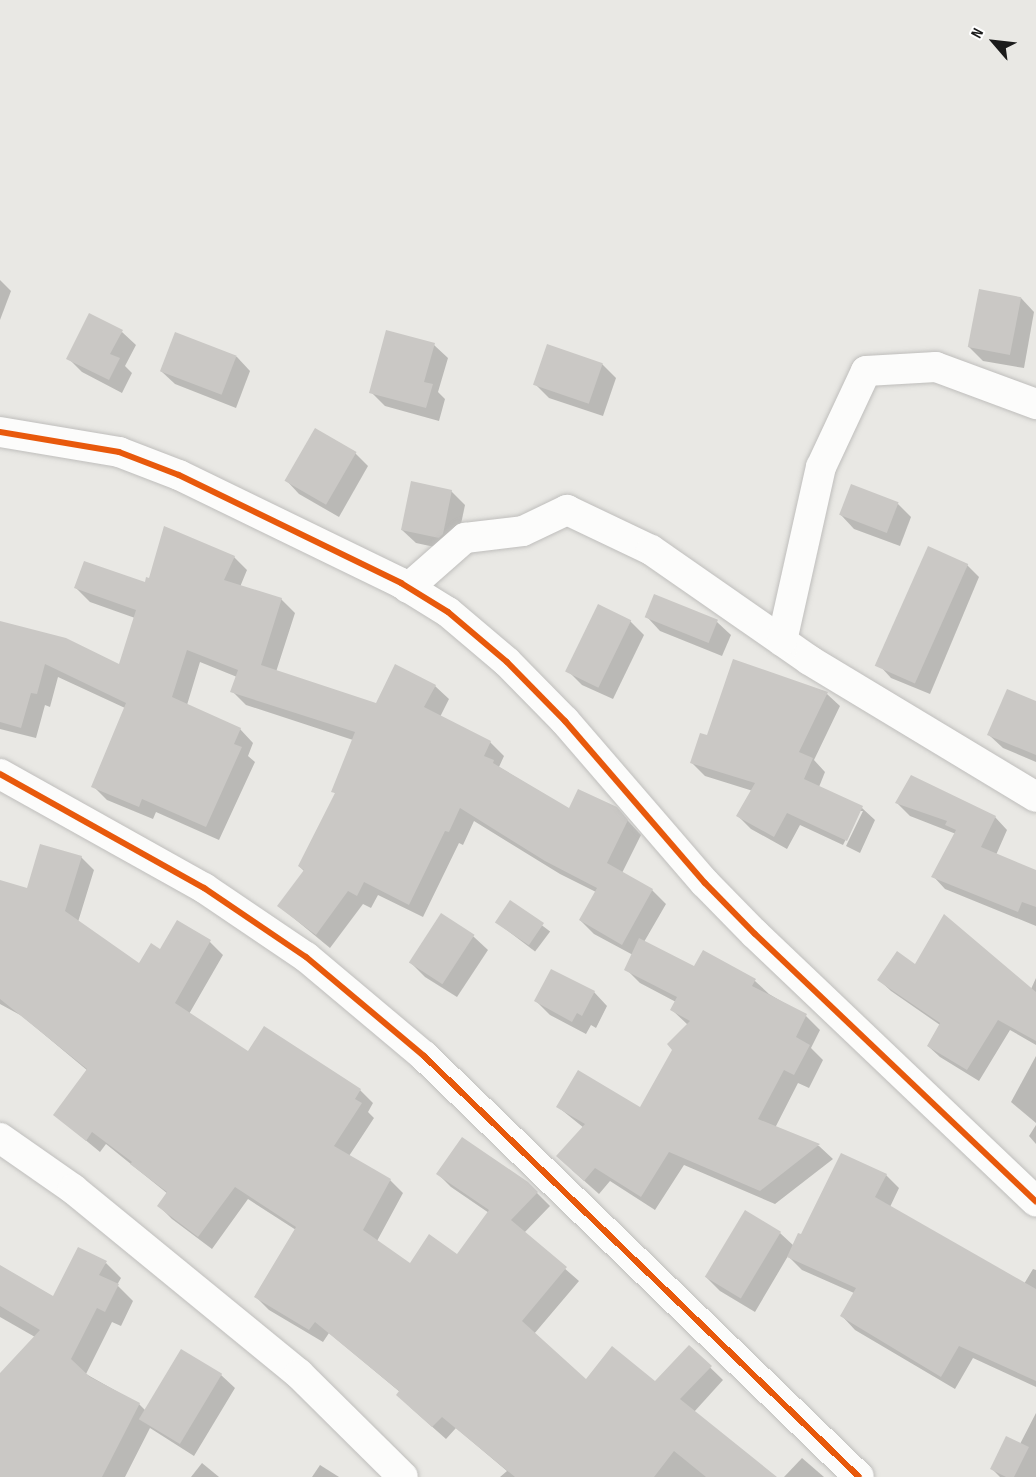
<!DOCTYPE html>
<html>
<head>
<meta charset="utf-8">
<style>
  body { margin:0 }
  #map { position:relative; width:1036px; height:1477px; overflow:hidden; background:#e9e8e4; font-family:"Sofia Sans Condensed",sans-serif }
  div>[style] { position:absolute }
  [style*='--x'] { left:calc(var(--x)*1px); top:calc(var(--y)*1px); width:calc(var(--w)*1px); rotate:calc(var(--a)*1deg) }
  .shadow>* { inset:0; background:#0003; transform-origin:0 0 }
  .building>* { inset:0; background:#cac8c5; transform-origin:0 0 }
  .roads { filter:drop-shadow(0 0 2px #bfbebc) drop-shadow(0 0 2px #bfbebc) }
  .street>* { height:30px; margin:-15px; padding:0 15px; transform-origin:15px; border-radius:15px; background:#fcfcfb }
  .cycleway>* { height:6px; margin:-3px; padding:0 3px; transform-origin:3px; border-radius:3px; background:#e8590c }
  span { translate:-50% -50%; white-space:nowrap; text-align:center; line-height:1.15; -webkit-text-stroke:4.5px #fff; paint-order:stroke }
  .north { position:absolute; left:964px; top:12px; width:60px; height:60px; -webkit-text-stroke:4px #fff; paint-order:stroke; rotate:298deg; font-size:16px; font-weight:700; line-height:24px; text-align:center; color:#1b1b1b }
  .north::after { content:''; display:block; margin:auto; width:21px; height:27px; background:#1b1b1b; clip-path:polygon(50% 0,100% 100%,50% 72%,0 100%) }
</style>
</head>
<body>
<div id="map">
  <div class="shadow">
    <i style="clip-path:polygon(0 280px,11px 291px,0 320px)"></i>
    <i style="clip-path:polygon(1021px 298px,1034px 312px,1024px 368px,983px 361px,969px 347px)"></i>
    <i style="clip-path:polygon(122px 332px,136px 345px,125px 366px,132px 373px,122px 393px,82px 372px,68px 358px)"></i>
    <i style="clip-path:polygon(176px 334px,237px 357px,250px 371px,236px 408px,175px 384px,161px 371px)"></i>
    <i style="clip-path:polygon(434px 345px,448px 358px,438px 392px,445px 399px,439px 421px,385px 406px,371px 392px)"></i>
    <i style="clip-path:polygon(602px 364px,616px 378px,603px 416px,549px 398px,535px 384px)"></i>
    <i style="clip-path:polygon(355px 453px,368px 466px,339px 517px,299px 494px,286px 480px)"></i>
    <i style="clip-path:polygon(451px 491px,465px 505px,456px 548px,453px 551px,416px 543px,402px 530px)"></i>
    <i style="clip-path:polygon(898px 504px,911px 517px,900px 546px,854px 529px,841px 515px)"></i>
    <i style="clip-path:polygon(234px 557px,247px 570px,240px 587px,281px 599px,295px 613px,276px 672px,377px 705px,435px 686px,449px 699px,440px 717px,490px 742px,504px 756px,499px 767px,570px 810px,616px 808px,630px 823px,641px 835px,622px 873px,652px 890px,666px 904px,644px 942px,695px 968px,755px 981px,769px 994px,806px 1016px,820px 1030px,811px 1048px,823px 1060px,809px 1088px,798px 1083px,775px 1128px,819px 1146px,833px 1159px,775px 1204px,684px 1165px,655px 1210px,610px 1181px,599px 1194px,572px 1170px,584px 1128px,558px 1107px,641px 1109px,688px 1025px,672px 1010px,676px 1002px,640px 983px,626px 969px,633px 955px,594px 934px,580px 920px,596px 892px,560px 874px,474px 821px,463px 845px,459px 843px,423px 917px,378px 895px,371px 908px,363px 904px,330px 948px,279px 906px,305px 872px,299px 866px,336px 794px,333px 791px,353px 740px,246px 705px,232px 691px,237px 677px,200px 662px,187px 705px,240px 729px,253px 743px,248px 756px,255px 762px,219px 840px,156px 812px,153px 819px,107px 800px,93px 786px,125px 708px,58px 677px,50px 707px,45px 705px,36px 738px,0 729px,0 623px,120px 666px,135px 618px,90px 602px,76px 588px,146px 584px)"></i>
    <i style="clip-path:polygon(967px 565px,979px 577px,930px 694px,891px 678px,880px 666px)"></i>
    <i style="clip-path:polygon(647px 617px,717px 622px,731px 635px,722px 656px,660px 631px)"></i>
    <i style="clip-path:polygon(630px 621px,644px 635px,613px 699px,582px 685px,568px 671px)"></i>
    <i style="clip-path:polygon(827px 694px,840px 706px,814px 760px,825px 772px,819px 787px,862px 808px,875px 820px,860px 853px,846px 846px,863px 811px,860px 811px,843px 845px,800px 825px,787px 849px,751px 829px,738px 816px,753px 791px,705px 776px,692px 763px,708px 737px)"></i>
    <i style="clip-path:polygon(1036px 702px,1036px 762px,1003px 748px,989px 735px)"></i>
    <i style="clip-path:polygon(897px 803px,995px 817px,1007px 830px,996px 855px,1036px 872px,1036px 926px,945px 889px,933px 876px,956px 834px,910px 816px)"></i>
    <i style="clip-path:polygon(81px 857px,94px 870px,78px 922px,139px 965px,161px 951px,178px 922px,210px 942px,223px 955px,189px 1014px,248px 1054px,265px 1028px,360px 1090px,373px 1103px,368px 1112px,374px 1118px,349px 1156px,390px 1180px,403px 1193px,377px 1241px,410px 1265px,457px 1256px,489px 1213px,451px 1187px,438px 1174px,527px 1183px,550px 1206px,524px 1233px,579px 1281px,534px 1334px,586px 1381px,655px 1383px,689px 1347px,723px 1380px,694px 1412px,775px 1477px,500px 1477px,507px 1471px,456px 1428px,446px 1439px,411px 1408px,400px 1392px,329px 1333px,323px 1342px,269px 1310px,256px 1297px,296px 1230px,248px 1199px,212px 1249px,172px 1219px,159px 1206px,168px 1194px,106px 1144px,100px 1152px,55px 1115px,88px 1071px,22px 1016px,0 1004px,0 882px,28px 890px)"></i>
    <i style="left:511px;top:902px;width:49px;height:25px;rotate:37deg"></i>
    <i style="clip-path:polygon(442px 915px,474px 937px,488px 950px,457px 997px,425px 977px,411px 963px)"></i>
    <i style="clip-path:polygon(916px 967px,1031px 989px,1036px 978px,1036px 1045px,1010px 1030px,979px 1081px,940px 1057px,928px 1046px,940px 1025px,891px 991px,879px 980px)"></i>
    <i style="clip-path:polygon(594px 992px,607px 1006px,596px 1028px,591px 1025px,586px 1034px,550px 1015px,536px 1001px)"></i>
    <i style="clip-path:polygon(1036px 1056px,1036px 1123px,1011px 1102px)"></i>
    <i style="clip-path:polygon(1036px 1125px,1036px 1144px,1029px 1136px)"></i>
    <i style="clip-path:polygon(886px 1175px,899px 1188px,890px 1207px,1024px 1284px,1033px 1269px,1036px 1270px,1036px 1387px,973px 1358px,955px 1389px,855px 1330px,842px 1316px,854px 1293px,802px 1270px,788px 1256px,755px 1312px,720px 1291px,706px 1277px,780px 1233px,794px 1246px,802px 1236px)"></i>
    <i style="clip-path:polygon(106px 1263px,121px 1278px,117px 1285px,133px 1301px,121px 1326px,112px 1322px,86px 1374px,139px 1404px,146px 1411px,221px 1375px,235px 1388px,194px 1456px,150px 1428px,125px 1477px,0 1477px,0 1376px,35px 1337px,0 1317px,0 1267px,54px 1298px)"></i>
    <i style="clip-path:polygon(1036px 1413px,1036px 1477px,1000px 1477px,992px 1469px,1020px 1444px)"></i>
    <i style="clip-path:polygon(802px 1458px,824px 1477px,784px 1477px)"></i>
    <i style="clip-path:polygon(202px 1463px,219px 1477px,191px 1477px)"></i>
    <i style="clip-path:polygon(320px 1465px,339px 1477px,312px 1477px)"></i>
  </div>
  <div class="building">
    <i style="left:979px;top:289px;width:43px;height:59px;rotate:11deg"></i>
    <i style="clip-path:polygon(89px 313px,123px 330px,110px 354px,120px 358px,109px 380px,66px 359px)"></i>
    <i style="clip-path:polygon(386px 330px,435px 343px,424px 382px,433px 384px,426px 408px,369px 393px)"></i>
    <i style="left:175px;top:332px;width:66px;height:42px;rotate:21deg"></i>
    <i style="left:547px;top:344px;width:59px;height:43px;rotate:19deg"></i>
    <i style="left:315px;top:428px;width:48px;height:61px;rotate:30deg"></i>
    <i style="clip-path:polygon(411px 481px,452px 490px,443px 534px,439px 538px,401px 530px)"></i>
    <i style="left:851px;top:484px;width:51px;height:33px;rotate:21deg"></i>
    <i style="clip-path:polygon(164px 526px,235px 556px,224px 580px,282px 598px,261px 665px,376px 703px,395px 664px,436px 685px,424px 707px,491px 741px,484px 756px,494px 760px,493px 763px,569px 808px,578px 789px,617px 807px,628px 820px,607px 863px,653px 889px,622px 945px,579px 920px,597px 888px,545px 861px,460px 808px,449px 832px,445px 831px,409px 905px,364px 882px,357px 896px,348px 891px,316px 935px,277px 906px,304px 870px,298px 866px,335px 793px,331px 792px,355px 732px,230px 692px,238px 670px,187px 650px,172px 697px,241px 728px,234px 744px,242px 747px,206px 827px,142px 799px,139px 807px,91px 787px,126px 703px,45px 664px,37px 694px,31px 693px,21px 728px,0 722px,0 621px,66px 638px,119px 664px,136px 610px,74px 588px,84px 561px,145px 582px,146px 577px,149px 578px)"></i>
    <i style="left:928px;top:546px;width:44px;height:131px;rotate:24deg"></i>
    <i style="left:654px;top:594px;width:69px;height:25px;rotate:22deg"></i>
    <i style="left:598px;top:604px;width:37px;height:75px;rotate:26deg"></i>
    <i style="clip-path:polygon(733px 659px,828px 692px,799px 752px,813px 758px,804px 779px,863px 806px,847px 841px,787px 813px,774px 837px,736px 816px,755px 783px,690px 763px,700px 733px,707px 735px)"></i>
    <i style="clip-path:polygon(1007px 689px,1036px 701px,1036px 755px,987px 735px)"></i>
    <i style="clip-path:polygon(911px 775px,996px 816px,981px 847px,1036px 870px,1036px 907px,1022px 902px,1018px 912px,931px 877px,956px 830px,945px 825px,947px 821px,895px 803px)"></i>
    <i style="clip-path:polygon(40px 844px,82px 856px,65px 911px,139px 963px,151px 943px,160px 949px,177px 920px,211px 940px,175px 1003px,248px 1051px,264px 1026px,361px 1089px,355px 1099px,362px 1103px,334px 1146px,391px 1179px,363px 1230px,410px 1263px,429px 1234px,457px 1254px,489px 1210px,436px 1174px,462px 1137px,528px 1182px,538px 1192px,511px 1220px,567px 1267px,522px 1321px,586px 1379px,612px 1346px,655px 1381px,689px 1345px,712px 1366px,680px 1399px,777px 1477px,706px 1477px,674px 1451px,654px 1477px,515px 1477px,442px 1417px,432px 1427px,396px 1395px,399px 1391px,315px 1322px,309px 1330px,254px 1297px,296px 1227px,235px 1187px,198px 1237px,157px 1206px,167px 1192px,130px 1164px,132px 1162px,92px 1132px,86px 1141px,53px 1115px,87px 1069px,0 999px,0 880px,27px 888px)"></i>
    <i style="left:510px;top:900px;width:41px;height:27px;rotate:34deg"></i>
    <i style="left:441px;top:913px;width:40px;height:59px;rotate:33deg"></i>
    <i style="clip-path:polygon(944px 914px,1036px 992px,1036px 1041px,998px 1020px,967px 1070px,927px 1046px,940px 1023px,877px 980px,897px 951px,915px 964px)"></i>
    <i style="clip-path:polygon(639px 938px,694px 966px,703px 950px,756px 979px,752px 986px,807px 1014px,796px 1037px,810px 1045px,794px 1075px,784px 1070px,758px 1119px,820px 1144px,760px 1191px,669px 1152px,641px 1197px,595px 1168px,584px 1181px,556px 1156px,585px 1124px,556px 1107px,578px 1070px,640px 1107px,672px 1050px,667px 1044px,690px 1021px,670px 1010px,677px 997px,624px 970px)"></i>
    <i style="clip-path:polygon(551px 969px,595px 991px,582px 1016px,577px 1013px,572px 1022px,534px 1001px)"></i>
    <i style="clip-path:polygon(841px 1153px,887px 1174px,875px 1197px,1036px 1289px,1036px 1381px,959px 1346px,941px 1377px,840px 1316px,856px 1288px,787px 1257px,798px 1233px,801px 1234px)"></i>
    <i style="left:745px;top:1210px;width:42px;height:78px;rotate:31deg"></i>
    <i style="clip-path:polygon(78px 1247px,107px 1261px,99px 1275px,119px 1284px,105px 1312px,97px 1308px,71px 1359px,90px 1377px,140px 1403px,102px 1477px,0 1477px,0 1373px,40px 1330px,0 1306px,0 1265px,53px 1296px)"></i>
    <i style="left:181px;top:1349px;width:48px;height:82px;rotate:31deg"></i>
    <i style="clip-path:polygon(1006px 1436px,1029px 1447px,1014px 1477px,1006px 1477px,990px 1469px)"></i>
  </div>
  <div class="roads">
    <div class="street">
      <i style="--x:0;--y:432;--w:121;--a:9.5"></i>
      <i style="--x:119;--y:452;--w:64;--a:21"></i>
      <i style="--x:179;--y:475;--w:247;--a:25.9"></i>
      <i style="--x:401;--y:583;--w:55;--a:31.7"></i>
      <i style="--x:448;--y:612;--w:77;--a:40.3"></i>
      <i style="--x:507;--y:662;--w:83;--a:45.5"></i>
      <i style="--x:565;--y:721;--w:214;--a:49.2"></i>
      <i style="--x:705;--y:883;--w:71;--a:45.6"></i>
      <i style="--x:755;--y:934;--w:388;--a:43.6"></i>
      <i style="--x:408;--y:588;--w:76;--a:-41.3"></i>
      <i style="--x:465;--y:538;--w:58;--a:-6.9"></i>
      <i style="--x:523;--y:531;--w:49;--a:-25.5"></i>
      <i style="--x:567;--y:510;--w:93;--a:25.5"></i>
      <i style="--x:651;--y:550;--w:193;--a:34.8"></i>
      <i style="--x:809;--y:660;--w:265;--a:31.1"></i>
      <i style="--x:782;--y:641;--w:178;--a:-77.4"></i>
      <i style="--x:821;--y:467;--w:106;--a:-64.9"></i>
      <i style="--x:866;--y:371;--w:70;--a:-3.3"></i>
      <i style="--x:936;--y:367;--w:107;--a:20.3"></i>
      <i style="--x:0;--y:774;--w:234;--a:29.2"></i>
      <i style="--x:204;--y:888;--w:123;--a:34.1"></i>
      <i style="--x:306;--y:957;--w:154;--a:40"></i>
      <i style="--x:424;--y:1056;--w:605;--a:44.06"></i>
      <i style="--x:0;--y:1138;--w:89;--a:34.9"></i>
      <i style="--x:73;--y:1189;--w:292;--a:39.3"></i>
      <i style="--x:299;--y:1374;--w:146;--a:44.7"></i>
    </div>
  </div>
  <div class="cycleway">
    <i style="--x:0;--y:432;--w:121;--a:9.5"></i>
    <i style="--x:119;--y:452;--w:64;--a:21"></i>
    <i style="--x:179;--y:475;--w:247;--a:25.9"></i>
    <i style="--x:401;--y:583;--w:55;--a:31.7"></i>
    <i style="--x:448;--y:612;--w:77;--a:40.3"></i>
    <i style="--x:507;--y:662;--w:83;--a:45.5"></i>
    <i style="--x:565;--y:721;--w:214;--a:49.2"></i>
    <i style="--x:705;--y:883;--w:71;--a:45.6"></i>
    <i style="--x:755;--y:934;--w:388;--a:43.6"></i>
    <i style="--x:0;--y:774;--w:234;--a:29.2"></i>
    <i style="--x:204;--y:888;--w:123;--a:34.1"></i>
    <i style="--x:306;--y:957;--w:154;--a:40"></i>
    <i style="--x:424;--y:1056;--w:605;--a:44.06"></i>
  </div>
  <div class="north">N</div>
</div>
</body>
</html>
